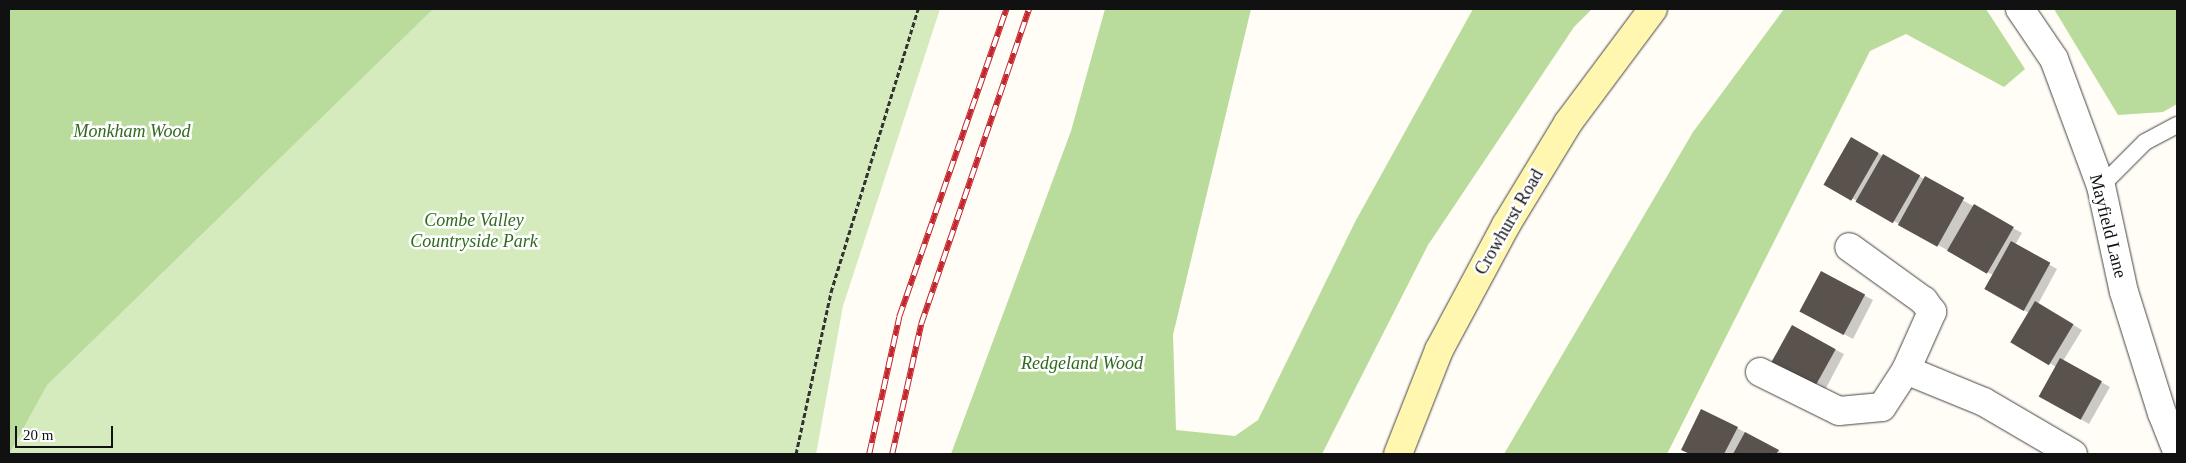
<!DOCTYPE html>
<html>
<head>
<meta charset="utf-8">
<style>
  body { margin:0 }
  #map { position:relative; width:2186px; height:463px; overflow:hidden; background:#fffdf5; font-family:Georgia,serif }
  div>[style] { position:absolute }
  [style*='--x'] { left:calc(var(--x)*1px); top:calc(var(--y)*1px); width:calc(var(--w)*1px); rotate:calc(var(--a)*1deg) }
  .green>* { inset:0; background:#d5ebbd }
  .forest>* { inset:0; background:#b9dc9c }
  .shadow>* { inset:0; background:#0003 }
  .building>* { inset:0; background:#5a524d; transform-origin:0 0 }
  .path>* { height:3px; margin-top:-1.5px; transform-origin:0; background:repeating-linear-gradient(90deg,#333 0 5px,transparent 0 7.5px) }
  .roads { filter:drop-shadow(0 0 1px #444) drop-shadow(0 0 1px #444) }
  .lane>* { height:16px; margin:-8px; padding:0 8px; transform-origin:8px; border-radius:8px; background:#fff }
  .street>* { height:28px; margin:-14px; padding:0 14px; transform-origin:14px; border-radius:14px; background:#fff }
  .secondary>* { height:28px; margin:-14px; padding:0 14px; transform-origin:14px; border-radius:14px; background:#fff6b0 }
  .rail>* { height:5.5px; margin-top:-2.75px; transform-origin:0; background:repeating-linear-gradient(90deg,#fff 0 11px,#c4262e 0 22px); box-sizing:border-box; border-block:1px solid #c4262e }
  span { translate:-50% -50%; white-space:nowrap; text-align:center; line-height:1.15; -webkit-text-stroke:5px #fff; paint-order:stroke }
  .park-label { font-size:18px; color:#2f6b1f; font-style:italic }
  .street-label { font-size:18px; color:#111 }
  .frame { position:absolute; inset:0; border:10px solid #111; pointer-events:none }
  .scale { position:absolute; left:15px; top:426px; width:98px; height:22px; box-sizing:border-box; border:2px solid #111; border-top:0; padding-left:6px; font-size:15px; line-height:18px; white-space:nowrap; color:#111; -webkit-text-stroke:4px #fff; paint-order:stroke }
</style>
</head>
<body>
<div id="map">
  <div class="green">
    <i style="clip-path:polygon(9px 9px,940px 9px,843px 306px,816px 454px,9px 454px)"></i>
  </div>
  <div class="forest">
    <i style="clip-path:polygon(9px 9px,433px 9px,47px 385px,9px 454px)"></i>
    <i style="clip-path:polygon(1105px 9px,1251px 9px,1173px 335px,1176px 430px,1235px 436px,1258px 420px,1355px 222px,1473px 9px,1592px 9px,1574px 27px,1428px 245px,1322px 454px,951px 454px,1071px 131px)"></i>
    <i style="clip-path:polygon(1784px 9px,1986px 9px,2025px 69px,2004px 87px,1906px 34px,1870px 51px,1667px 454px,1504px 454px,1693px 132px)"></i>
    <i style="clip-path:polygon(2054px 9px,2177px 9px,2177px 104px,2163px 112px,2118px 115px)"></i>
  </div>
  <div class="shadow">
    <i style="clip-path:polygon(1852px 139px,2022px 233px,2015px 245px,2057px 269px,2038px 304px,2082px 330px,2063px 361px,2110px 387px,2089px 424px,2040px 396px,2056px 367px,2013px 341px,2029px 313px,1985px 288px,1993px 275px,1826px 184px)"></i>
    <i style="clip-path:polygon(1822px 273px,1873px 300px,1853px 339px,1810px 316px)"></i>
    <i style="clip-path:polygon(1836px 350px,1844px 354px,1825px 390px,1774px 362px)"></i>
    <i style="clip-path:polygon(1737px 428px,1784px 454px,1692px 454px,1682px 449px)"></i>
  </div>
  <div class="building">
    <i style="left:1851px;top:137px;width:32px;height:55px;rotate:30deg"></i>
    <i style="left:1883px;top:154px;width:43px;height:55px;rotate:30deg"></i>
    <i style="left:1925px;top:176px;width:45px;height:56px;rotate:29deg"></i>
    <i style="left:1974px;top:204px;width:46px;height:54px;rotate:30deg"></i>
    <i style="left:2011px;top:241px;width:45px;height:55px;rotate:29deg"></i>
    <i style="left:1821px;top:271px;width:50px;height:46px;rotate:28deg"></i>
    <i style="left:2035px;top:301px;width:45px;height:48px;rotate:31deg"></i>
    <i style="left:1792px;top:325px;width:50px;height:43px;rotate:29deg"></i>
    <i style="left:2060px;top:358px;width:48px;height:44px;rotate:29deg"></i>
    <i style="clip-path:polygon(1701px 409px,1738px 427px,1724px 454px,1690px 454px,1681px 450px)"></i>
    <i style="clip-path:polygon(1745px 432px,1779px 450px,1776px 454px,1733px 454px)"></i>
  </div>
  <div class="path">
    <i style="--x:796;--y:454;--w:166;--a:-77.8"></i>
    <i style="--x:831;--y:292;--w:296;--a:-72.9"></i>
  </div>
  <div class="roads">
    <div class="lane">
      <i style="--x:2101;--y:186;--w:62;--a:-45"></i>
      <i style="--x:2145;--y:142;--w:36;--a:-28"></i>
    </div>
    <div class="street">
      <i style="--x:2020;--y:9;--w:60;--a:55.8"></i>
      <i style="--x:2054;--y:59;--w:135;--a:69.7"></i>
      <i style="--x:2101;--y:186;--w:108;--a:77.8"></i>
      <i style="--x:2124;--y:292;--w:127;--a:72.6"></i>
      <i style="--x:2162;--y:413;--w:41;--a:68.5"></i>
      <i style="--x:1906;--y:370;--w:84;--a:22.3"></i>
      <i style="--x:1984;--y:402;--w:103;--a:30.3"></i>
      <i style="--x:1760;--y:372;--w:88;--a:26.3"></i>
      <i style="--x:1839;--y:411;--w:43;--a:-5.3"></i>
      <i style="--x:1882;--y:407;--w:44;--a:-57"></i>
      <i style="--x:1906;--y:370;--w:64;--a:-65.9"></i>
      <i style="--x:1932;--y:312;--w:14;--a:-126"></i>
      <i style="--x:1924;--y:301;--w:92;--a:-144.2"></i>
    </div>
    <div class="secondary">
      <i style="--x:1398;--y:454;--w:112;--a:-68.5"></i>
      <i style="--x:1439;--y:350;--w:142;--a:-61.8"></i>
      <i style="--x:1506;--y:225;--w:119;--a:-58.7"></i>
      <i style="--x:1568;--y:123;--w:142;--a:-53.3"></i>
    </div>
  </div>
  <div class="rail">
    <i style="--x:869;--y:454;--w:140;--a:-77.6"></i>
    <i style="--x:899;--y:317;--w:326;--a:-70.8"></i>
    <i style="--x:892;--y:454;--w:133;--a:-77.4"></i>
    <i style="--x:921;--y:324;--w:333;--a:-71.1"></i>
  </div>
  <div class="park-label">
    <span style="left:132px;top:131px">Monkham Wood</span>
    <span style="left:474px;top:231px">Combe Valley<br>Countryside Park</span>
    <span style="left:1082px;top:363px">Redgeland Wood</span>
  </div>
  <div class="street-label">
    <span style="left:1509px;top:222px;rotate:-60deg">Crowhurst Road</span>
    <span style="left:2108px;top:226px;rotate:76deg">Mayfield Lane</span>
  </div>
  <div class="frame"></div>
  <div class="scale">20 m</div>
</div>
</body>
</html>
